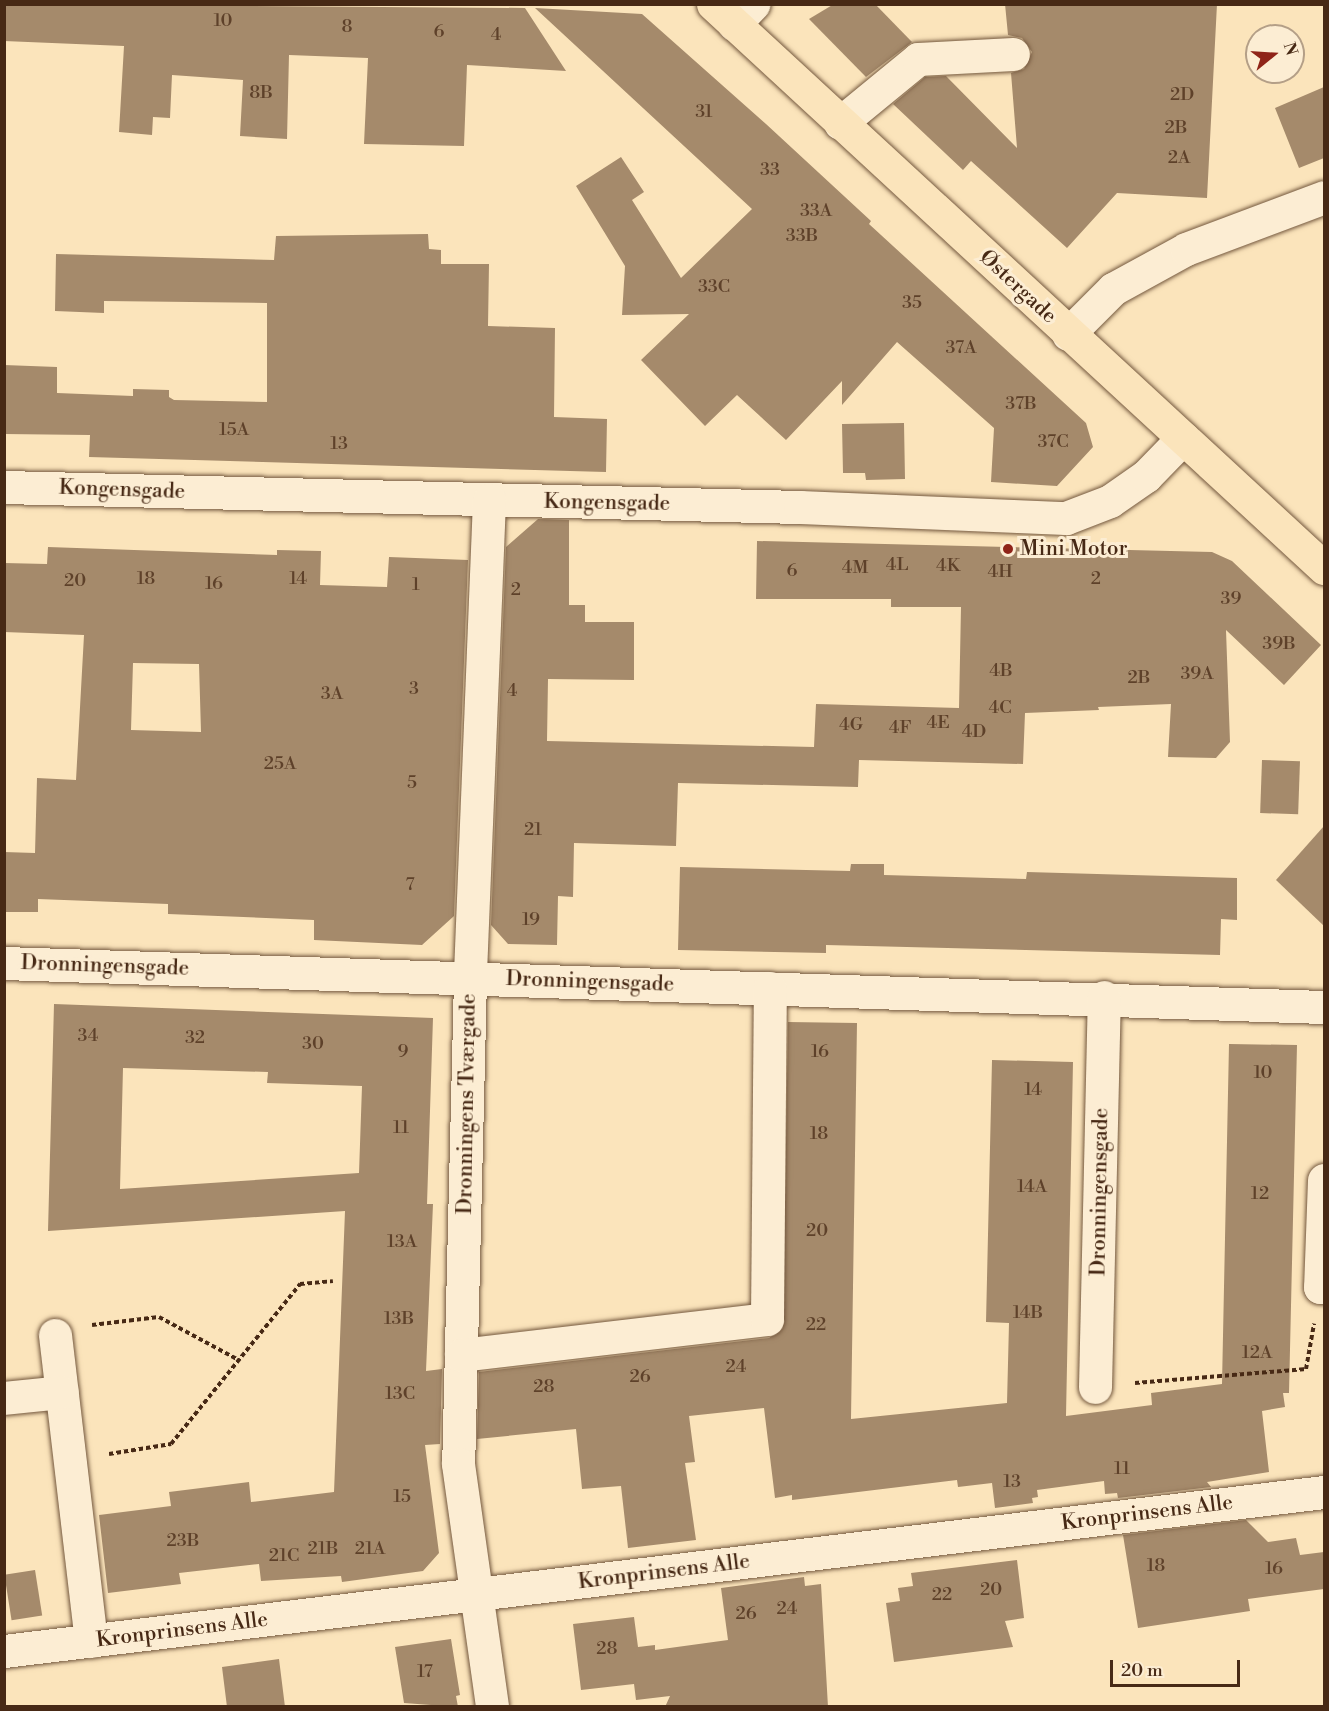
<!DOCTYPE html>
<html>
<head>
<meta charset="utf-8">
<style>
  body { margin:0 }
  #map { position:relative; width:1329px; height:1711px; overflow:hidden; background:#fbe4bb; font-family:"Libre Bodoni",serif }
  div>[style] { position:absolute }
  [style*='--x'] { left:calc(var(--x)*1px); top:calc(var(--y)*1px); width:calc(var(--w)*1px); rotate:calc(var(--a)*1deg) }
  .building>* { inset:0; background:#a58a6b; transform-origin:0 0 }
  .path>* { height:4px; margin-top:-2px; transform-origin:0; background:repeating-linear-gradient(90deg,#472915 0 4.5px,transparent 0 7.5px) }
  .roads { filter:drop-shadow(0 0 2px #74583e) drop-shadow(0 0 2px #74583e) }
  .minor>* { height:33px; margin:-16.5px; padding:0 16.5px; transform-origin:16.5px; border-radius:16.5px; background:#fcedd3 }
  .major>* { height:33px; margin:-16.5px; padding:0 16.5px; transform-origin:16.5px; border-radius:16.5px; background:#fbe4bb }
  .dots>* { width:16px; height:16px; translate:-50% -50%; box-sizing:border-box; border:3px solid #fcedd3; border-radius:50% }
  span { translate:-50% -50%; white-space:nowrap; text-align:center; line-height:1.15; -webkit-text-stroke:6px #fcedd3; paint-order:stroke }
  .number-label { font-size:18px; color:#5e412a }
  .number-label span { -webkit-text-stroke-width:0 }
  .street-label { font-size:21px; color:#472915 }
  .poi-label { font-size:21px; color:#472915 }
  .left { translate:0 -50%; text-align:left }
  .frame { position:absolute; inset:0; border:6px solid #472915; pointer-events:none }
  .north { position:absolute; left:1245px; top:24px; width:60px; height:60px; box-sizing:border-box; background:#fcedd3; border:2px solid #b49f87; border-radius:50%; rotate:72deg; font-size:16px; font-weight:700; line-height:24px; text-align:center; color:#472915 }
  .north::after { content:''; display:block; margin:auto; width:21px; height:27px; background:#8f2418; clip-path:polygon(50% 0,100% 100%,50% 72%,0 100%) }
  .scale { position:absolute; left:1110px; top:1660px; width:130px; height:27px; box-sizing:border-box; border:3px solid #472915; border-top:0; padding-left:8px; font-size:18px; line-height:21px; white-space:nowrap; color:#472915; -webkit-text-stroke:4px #fcedd3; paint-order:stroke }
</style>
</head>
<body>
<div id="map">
  <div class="building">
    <i style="clip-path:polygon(4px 4px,525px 8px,566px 71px,467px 65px,464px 146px,364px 144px,368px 58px,289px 55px,287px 139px,240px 136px,243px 80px,172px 75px,170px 118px,153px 117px,152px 135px,119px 132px,124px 46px,4px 41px)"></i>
    <i style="clip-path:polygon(834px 4px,875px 4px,912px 42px,866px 77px,809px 19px)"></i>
    <i style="clip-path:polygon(1005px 4px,1217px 4px,1207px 198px,1117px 193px,1067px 248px,971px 161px,963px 170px,893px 104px,925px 77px,946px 76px,1017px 148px,1011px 73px,1024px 69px,1032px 52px,1022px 38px,1008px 35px)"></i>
    <i style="clip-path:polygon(535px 8px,642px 14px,766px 124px,871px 221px,869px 224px,1086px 423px,1093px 447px,1057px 486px,991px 482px,994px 428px,897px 342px,842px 405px,842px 381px,786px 440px,737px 395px,705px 426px,641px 360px,689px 314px,622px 315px,625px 266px,576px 186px,621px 157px,644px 192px,632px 200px,681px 278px,752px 209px)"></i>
    <i style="clip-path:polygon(1324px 87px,1324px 158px,1299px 168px,1275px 108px)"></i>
    <i style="clip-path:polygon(428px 234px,429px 249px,441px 250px,441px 264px,489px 264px,488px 326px,555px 328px,554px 417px,607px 419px,606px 472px,89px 457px,90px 435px,4px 434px,4px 365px,57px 367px,57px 393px,133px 396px,133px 389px,169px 390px,169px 397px,174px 400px,267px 402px,267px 303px,104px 301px,104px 313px,55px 311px,56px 254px,274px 260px,276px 236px)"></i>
    <i style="clip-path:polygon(904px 423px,905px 479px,866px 480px,865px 473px,843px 473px,842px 424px)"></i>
    <i style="clip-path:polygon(538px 519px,569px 520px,569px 605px,585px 605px,585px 622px,634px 622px,634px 680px,548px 679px,547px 741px,814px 747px,816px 704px,959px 708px,961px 607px,891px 607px,891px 599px,756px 599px,757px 541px,1212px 552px,1232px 561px,1321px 645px,1284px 685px,1226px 630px,1230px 742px,1216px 758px,1168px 757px,1171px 704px,1098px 707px,1099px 710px,1025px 713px,1023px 764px,859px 760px,858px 787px,678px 783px,676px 846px,574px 843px,573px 897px,558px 896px,557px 945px,508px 944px,491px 925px,506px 547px)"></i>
    <i style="clip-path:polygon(evenodd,48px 547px,277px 555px,277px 550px,321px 551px,320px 585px,387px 587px,389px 557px,468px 560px,454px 916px,422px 945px,314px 940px,314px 920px,168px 914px,168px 904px,38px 899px,38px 912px,4px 912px,4px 852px,35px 853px,37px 778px,76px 780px,84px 635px,4px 632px,4px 563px,47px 564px,48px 547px,133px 663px,199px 664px,201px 732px,131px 730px,133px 663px)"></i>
    <i style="left:1262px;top:760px;width:38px;height:53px;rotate:2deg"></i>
    <i style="clip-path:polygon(1324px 826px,1324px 926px,1276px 880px)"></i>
    <i style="clip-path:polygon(851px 864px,884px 864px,884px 875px,1026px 879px,1027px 872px,1237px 878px,1237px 920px,1221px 919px,1220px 955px,826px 945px,826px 953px,678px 950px,680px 867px,850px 871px)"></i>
    <i style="clip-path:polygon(evenodd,54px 1004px,433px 1018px,427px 1204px,433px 1204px,426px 1371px,442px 1369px,440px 1444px,425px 1445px,439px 1553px,423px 1571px,342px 1582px,341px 1576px,261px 1581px,259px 1564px,179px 1573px,181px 1584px,108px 1593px,99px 1515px,171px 1506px,169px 1492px,249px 1482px,251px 1502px,334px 1492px,345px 1211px,48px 1231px,54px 1004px,123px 1068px,268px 1072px,267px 1083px,362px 1086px,359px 1173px,120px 1189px,123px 1068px)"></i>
    <i style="clip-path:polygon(788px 1022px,857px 1023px,851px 1419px,1007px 1403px,1009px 1323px,986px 1322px,992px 1060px,1073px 1062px,1066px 1416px,1152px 1405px,1151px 1393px,1222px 1384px,1229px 1044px,1297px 1045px,1289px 1393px,1283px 1393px,1285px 1407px,1262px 1411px,1269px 1472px,1207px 1482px,1211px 1487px,1118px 1498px,1117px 1493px,1105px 1494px,1104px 1481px,1037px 1490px,1038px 1497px,1032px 1498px,1033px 1503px,995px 1508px,992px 1483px,958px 1487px,957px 1480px,792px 1500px,792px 1495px,775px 1498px,764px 1408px,689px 1416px,695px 1462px,685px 1463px,696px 1540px,628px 1548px,621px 1486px,582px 1489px,576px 1429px,477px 1439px,479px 1372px,769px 1338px,783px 1328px)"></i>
    <i style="clip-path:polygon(1246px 1520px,1268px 1542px,1296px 1538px,1300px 1555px,1324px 1552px,1324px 1589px,1248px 1599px,1250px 1611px,1138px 1628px,1123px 1535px)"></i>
    <i style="clip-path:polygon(1017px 1560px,1024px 1618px,1005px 1621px,1013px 1647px,894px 1662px,886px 1603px,900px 1601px,898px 1588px,913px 1586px,911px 1573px)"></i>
    <i style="left:35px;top:1570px;width:46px;height:31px;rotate:81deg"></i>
    <i style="clip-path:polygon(804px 1577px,805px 1586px,821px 1584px,828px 1707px,665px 1707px,670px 1696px,636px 1700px,634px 1684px,581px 1690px,573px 1624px,634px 1617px,638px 1647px,655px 1645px,655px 1650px,728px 1640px,721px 1588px)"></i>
    <i style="clip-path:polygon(451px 1639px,460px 1695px,456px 1696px,458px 1707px,404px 1703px,395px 1647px)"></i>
    <i style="clip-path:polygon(279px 1659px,285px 1707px,227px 1707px,222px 1667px)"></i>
  </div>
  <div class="path">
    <i style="--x:92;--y:1325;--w:67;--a:-6.8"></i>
    <i style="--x:159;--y:1317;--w:91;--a:28.3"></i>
    <i style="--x:1135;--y:1383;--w:172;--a:-4.7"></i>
    <i style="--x:1306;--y:1369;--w:46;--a:-79.9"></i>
    <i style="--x:109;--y:1454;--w:63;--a:-9.2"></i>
    <i style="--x:171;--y:1444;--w:206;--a:-51.1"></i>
    <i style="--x:300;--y:1284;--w:33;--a:-5"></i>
  </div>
  <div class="roads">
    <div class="minor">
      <i style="--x:734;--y:24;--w:28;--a:-46"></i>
      <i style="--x:840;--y:123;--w:101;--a:-39.4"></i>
      <i style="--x:918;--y:59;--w:95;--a:-3"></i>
      <i style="--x:1068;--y:334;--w:64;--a:-45"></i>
      <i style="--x:1113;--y:289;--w:83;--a:-28.7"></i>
      <i style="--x:1186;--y:249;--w:147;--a:-20.6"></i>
      <i style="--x:4;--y:487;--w:796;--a:1.44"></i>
      <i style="--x:800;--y:507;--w:266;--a:2.4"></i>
      <i style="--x:1066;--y:518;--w:47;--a:-21.1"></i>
      <i style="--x:1110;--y:501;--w:44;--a:-34.8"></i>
      <i style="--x:1146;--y:476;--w:53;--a:-45.8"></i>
      <i style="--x:489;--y:500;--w:479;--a:92.3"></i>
      <i style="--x:470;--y:979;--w:485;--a:91.4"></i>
      <i style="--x:458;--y:1464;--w:244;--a:82"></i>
      <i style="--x:4;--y:963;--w:1321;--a:1.91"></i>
      <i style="--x:1324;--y:1180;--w:107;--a:92.1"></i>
      <i style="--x:1320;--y:1287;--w:4;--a:0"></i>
      <i style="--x:55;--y:1335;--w:308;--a:83.3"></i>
      <i style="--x:461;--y:1355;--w:308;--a:-6.7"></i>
      <i style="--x:767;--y:1319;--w:331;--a:-89.5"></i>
      <i style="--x:1095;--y:1387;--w:390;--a:-88.7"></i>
      <i style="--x:4;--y:1398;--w:58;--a:-5.9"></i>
      <i style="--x:4;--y:1651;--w:1330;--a:-6.87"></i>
    </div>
    <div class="major">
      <i style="--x:713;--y:4;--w:832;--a:42.71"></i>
    </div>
  </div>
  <div class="dots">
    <i style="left:1008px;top:549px;background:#8f2418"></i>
  </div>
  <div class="number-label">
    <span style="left:223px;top:21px">10</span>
    <span style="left:347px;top:27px">8</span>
    <span style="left:439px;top:32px">6</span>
    <span style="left:496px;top:35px">4</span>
    <span style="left:261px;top:93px">8B</span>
    <span style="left:1182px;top:95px">2D</span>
    <span style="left:704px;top:112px">31</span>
    <span style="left:1176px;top:128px">2B</span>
    <span style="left:1179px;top:158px">2A</span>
    <span style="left:770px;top:170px">33</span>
    <span style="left:816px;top:211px">33A</span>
    <span style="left:802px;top:236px">33B</span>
    <span style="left:714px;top:287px">33C</span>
    <span style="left:912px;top:303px">35</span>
    <span style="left:961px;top:348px">37A</span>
    <span style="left:1021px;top:404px">37B</span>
    <span style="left:234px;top:430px">15A</span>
    <span style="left:1053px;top:442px">37C</span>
    <span style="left:339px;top:444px">13</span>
    <span style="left:897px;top:565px">4L</span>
    <span style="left:948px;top:566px">4K</span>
    <span style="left:855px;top:568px">4M</span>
    <span style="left:792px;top:571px">6</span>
    <span style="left:1000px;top:572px">4H</span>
    <span style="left:146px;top:579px">18</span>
    <span style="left:298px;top:579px">14</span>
    <span style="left:1096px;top:579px">2</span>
    <span style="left:75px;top:581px">20</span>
    <span style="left:214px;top:584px">16</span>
    <span style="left:416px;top:585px">1</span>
    <span style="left:516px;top:590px">2</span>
    <span style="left:1231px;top:599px">39</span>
    <span style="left:1279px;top:644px">39B</span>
    <span style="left:1001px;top:671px">4B</span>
    <span style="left:1197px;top:674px">39A</span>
    <span style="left:1139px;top:678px">2B</span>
    <span style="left:414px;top:689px">3</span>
    <span style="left:512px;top:691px">4</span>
    <span style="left:332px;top:694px">3A</span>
    <span style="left:1000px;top:708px">4C</span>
    <span style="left:938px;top:723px">4E</span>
    <span style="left:851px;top:725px">4G</span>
    <span style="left:900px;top:728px">4F</span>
    <span style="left:974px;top:732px">4D</span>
    <span style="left:280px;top:764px">25A</span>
    <span style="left:412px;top:783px">5</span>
    <span style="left:533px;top:830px">21</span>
    <span style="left:410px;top:885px">7</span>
    <span style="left:531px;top:920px">19</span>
    <span style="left:88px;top:1036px">34</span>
    <span style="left:195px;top:1038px">32</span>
    <span style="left:313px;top:1044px">30</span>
    <span style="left:403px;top:1052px">9</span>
    <span style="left:820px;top:1052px">16</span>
    <span style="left:1263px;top:1073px">10</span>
    <span style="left:1033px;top:1090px">14</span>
    <span style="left:401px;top:1128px">11</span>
    <span style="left:819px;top:1134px">18</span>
    <span style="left:1032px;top:1187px">14A</span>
    <span style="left:1260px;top:1194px">12</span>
    <span style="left:817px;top:1231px">20</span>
    <span style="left:402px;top:1242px">13A</span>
    <span style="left:1028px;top:1313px">14B</span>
    <span style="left:399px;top:1319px">13B</span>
    <span style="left:816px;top:1325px">22</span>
    <span style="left:1257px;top:1353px">12A</span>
    <span style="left:736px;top:1367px">24</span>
    <span style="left:640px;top:1377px">26</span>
    <span style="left:544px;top:1387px">28</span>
    <span style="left:400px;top:1394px">13C</span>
    <span style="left:1122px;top:1469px">11</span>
    <span style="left:1012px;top:1482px">13</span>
    <span style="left:402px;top:1497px">15</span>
    <span style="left:183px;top:1541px">23B</span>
    <span style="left:323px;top:1549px">21B</span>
    <span style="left:370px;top:1549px">21A</span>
    <span style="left:284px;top:1556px">21C</span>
    <span style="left:1156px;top:1566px">18</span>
    <span style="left:1274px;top:1569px">16</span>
    <span style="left:991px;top:1590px">20</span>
    <span style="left:942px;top:1595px">22</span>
    <span style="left:787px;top:1609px">24</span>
    <span style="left:746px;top:1614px">26</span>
    <span style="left:607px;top:1649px">28</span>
    <span style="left:425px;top:1672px">17</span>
  </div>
  <div class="street-label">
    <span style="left:1018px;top:287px;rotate:43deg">Østergade</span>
    <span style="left:122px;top:490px;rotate:2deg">Kongensgade</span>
    <span style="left:607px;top:503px;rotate:1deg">Kongensgade</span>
    <span style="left:105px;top:966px;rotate:2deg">Dronningensgade</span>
    <span style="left:590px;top:982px;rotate:2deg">Dronningensgade</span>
    <span style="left:467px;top:1104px;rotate:-89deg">Dronningens Tværgade</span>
    <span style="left:1100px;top:1192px;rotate:-89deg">Dronningensgade</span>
    <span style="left:1147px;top:1513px;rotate:-7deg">Kronprinsens Alle</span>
    <span style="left:664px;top:1572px;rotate:-7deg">Kronprinsens Alle</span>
    <span style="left:182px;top:1630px;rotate:-7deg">Kronprinsens Alle</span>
  </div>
  <div class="poi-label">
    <span class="left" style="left:1020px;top:549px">Mini Motor</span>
  </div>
  <div class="frame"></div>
  <div class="north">N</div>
  <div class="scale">20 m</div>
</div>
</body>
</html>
